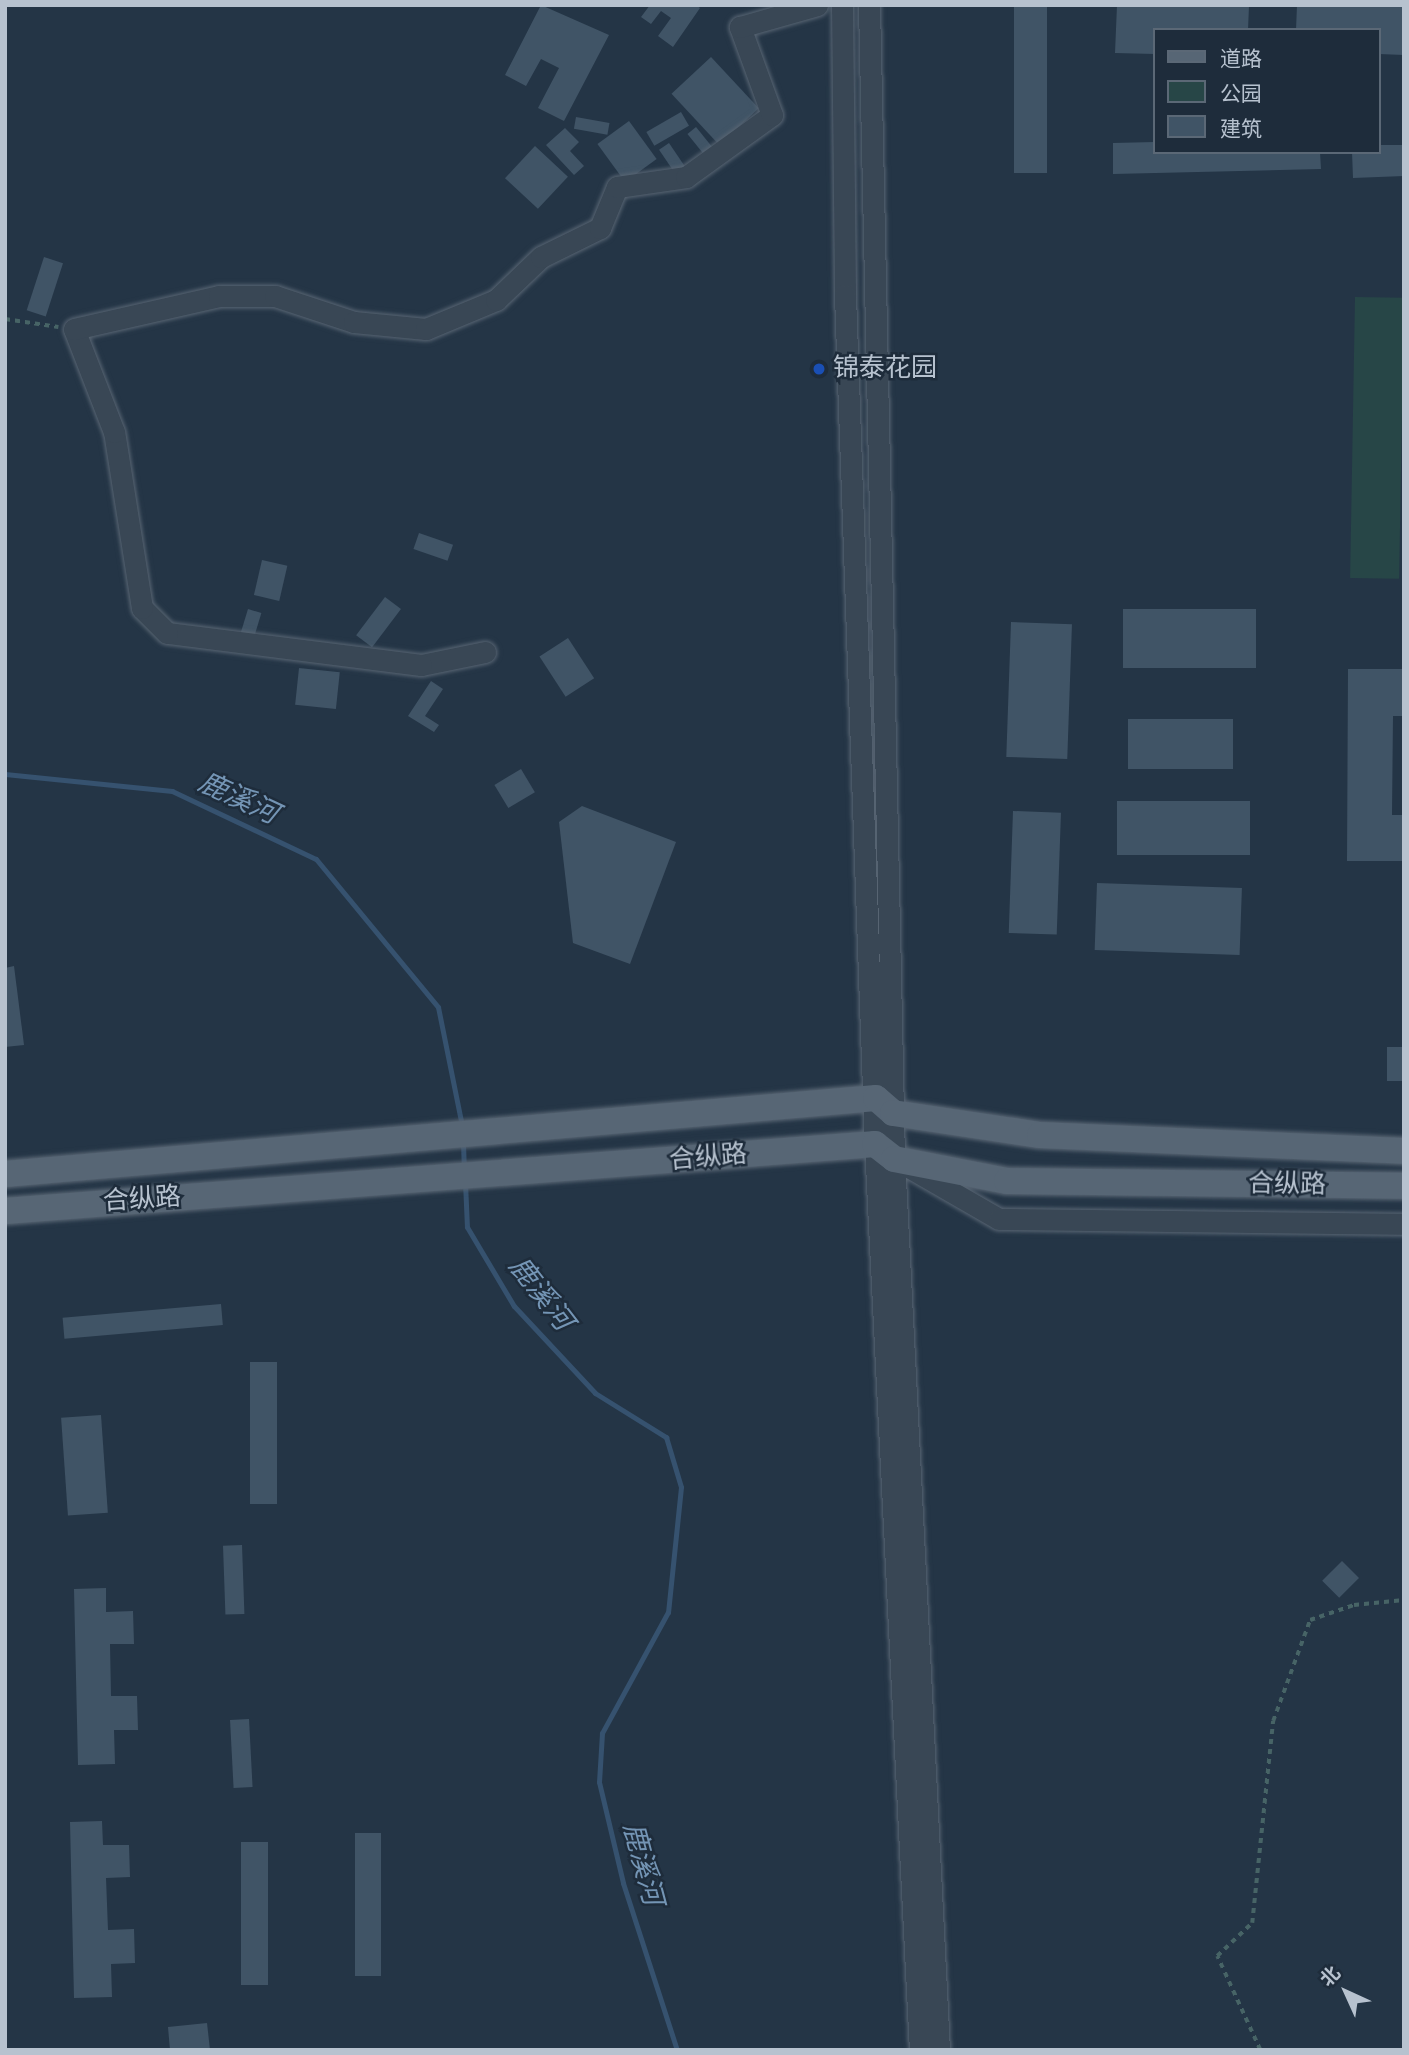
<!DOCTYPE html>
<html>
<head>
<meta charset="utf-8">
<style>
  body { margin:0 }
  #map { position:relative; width:1409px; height:2055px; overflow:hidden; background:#243546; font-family:"Alegreya Sans","Noto Sans SC",sans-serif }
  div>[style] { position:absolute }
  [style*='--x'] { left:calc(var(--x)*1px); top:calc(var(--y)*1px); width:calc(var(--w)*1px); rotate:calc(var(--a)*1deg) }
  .green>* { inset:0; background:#274647; transform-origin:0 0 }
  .stream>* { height:5px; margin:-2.5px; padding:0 2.5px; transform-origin:2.5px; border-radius:2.5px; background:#36526f }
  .building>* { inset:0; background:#405466; transform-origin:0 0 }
  .path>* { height:3.5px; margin-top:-1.75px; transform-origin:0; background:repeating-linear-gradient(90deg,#476466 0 5px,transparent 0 10px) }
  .roads { filter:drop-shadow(0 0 2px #586573) drop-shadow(0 0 2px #586573) }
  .minor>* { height:21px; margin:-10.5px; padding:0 10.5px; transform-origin:10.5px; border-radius:10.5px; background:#394755 }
  .major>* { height:26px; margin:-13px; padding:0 13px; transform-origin:13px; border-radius:13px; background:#576675 }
  .dots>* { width:19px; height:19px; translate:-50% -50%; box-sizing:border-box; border:4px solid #1e2c3b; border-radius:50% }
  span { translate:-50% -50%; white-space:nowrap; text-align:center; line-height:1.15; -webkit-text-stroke:5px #1e2c3b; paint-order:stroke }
  .poi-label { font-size:26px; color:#b7c2cf }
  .left { translate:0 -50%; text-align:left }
  .street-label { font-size:26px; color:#b7c2cf }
  .water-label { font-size:28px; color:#7495b5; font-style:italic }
  .frame { position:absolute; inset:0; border:7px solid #b7c2cf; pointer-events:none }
  .legend { position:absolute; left:1153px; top:28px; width:228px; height:126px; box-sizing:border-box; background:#1e2c3b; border:2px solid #5b6876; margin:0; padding:9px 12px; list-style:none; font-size:21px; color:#b7c2cf }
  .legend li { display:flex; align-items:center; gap:14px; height:35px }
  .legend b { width:35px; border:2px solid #5b6876 }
  .north { position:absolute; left:1311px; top:1957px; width:70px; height:70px; -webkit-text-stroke:5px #1e2c3b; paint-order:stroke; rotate:315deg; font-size:19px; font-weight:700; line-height:28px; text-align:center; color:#b7c2cf }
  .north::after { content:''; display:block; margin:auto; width:24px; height:32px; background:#b7c2cf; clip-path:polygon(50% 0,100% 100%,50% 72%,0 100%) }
</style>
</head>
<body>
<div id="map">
  <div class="green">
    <i style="left:1355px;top:297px;width:49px;height:281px;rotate:1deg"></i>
  </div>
  <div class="stream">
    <i style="--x:5;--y:774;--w:168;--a:5.8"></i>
    <i style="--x:172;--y:791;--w:159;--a:25.3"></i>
    <i style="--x:316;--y:859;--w:192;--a:50.5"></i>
    <i style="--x:438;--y:1007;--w:121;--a:78.6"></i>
    <i style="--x:463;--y:1143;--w:25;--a:88"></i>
    <i style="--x:465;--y:1182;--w:45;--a:87.5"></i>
    <i style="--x:467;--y:1227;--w:92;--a:59.3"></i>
    <i style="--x:514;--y:1306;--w:119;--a:47"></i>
    <i style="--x:595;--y:1393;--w:84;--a:31.8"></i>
    <i style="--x:666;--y:1437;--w:52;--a:73.3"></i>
    <i style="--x:681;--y:1487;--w:126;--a:95.9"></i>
    <i style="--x:668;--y:1612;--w:138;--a:118.6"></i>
    <i style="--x:602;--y:1733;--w:49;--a:93.5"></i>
    <i style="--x:599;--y:1782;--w:104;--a:76.6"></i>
    <i style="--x:623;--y:1883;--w:176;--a:72.1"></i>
  </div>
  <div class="building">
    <i style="clip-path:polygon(541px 5px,609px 35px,564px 121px,538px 108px,559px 68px,541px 59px,526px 86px,505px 75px)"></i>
    <i style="clip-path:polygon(650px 5px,696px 5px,700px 8px,673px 47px,658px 36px,671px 18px,661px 11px,651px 24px,641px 17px)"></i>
    <i style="left:1014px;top:5px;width:33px;height:168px"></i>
    <i style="clip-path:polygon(1117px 5px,1249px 6px,1248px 30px,1155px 30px,1155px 54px,1115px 53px)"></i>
    <i style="clip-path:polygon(1297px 5px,1404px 5px,1404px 55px,1379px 54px,1379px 30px,1296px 30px)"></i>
    <i style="left:711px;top:57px;width:70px;height:54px;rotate:47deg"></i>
    <i style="left:681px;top:112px;width:16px;height:40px;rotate:60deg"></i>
    <i style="left:576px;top:117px;width:34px;height:12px;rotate:10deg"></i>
    <i style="left:629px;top:121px;width:47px;height:39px;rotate:54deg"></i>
    <i style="left:696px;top:127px;width:27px;height:11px;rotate:51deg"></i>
    <i style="clip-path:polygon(565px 128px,579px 142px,570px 151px,584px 166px,574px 175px,546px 145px)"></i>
    <i style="clip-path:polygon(1155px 142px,1155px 152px,1320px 152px,1321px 169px,1113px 174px,1113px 143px)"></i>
    <i style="left:669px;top:143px;width:30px;height:12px;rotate:56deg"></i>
    <i style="clip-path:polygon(1379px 145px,1404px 145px,1404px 176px,1353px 178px,1352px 152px,1379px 152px)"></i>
    <i style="left:535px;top:146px;width:45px;height:44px;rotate:43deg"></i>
    <i style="left:44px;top:257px;width:20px;height:56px;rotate:18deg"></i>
    <i style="left:419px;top:533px;width:36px;height:17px;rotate:19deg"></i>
    <i style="left:262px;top:560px;width:26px;height:36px;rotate:13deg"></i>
    <i style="left:385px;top:597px;width:20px;height:48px;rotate:37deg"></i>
    <i style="left:248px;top:609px;width:14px;height:29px;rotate:17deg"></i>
    <i style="left:1123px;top:609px;width:133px;height:59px"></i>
    <i style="left:1011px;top:622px;width:61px;height:135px;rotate:2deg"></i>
    <i style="left:568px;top:638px;width:48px;height:34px;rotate:57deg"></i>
    <i style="left:299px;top:668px;width:41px;height:37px;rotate:6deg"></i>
    <i style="clip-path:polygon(1348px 669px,1404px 669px,1404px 716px,1393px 716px,1392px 815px,1404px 815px,1404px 861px,1347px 861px)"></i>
    <i style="clip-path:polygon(431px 681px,443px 689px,425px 716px,439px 725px,434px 732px,408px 716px)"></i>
    <i style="left:1233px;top:719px;width:50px;height:105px;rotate:90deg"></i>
    <i style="left:521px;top:769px;width:27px;height:31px;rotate:59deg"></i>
    <i style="left:1250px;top:801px;width:54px;height:133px;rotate:90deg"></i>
    <i style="clip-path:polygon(582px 806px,676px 842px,630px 964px,573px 943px,559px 822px)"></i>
    <i style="left:1013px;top:811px;width:48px;height:122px;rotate:2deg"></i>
    <i style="left:1097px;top:883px;width:145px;height:67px;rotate:2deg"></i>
    <i style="clip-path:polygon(14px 966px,24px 1045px,5px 1047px,5px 968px)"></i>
    <i style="left:1404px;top:1047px;width:34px;height:17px;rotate:90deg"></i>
    <i style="left:221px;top:1304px;width:21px;height:159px;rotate:85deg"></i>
    <i style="left:250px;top:1362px;width:27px;height:142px"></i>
    <i style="left:101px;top:1415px;width:98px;height:40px;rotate:86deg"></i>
    <i style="left:242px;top:1545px;width:69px;height:19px;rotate:88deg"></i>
    <i style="left:1342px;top:1561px;width:24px;height:28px;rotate:45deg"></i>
    <i style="clip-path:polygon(106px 1588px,106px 1612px,133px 1611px,134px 1644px,110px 1644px,111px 1696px,137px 1696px,138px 1730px,114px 1730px,115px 1764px,78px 1765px,74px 1589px)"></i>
    <i style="left:249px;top:1719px;width:68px;height:19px;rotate:87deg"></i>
    <i style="clip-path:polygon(102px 1821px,103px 1845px,129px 1845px,130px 1877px,106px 1878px,108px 1930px,134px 1929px,135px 1963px,111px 1964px,112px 1997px,74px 1998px,70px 1822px)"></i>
    <i style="left:355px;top:1833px;width:26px;height:143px"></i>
    <i style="left:241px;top:1842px;width:27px;height:143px"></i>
    <i style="clip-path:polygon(207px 2023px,210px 2050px,170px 2050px,168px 2027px)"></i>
  </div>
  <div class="path">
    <i style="--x:5;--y:319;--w:54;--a:8.6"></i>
    <i style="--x:1260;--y:2050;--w:103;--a:-114.6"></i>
    <i style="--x:1217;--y:1956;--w:48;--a:-43.3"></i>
    <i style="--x:1252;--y:1923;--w:203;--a:-84.1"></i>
    <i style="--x:1273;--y:1721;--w:108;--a:-69.9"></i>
    <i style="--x:1310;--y:1620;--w:46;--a:-18.8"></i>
    <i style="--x:1354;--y:1605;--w:50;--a:-5.7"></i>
  </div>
  <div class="roads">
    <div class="minor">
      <i style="--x:842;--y:5;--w:290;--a:89.4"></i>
      <i style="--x:845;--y:295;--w:850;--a:87.98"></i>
      <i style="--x:875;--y:1144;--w:907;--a:87.16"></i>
      <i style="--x:869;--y:5;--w:1154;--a:88.76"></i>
      <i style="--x:894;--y:1159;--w:892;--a:87.11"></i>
      <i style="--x:485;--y:652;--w:65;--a:168.5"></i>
      <i style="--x:421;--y:665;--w:256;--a:-172.8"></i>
      <i style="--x:167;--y:633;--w:35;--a:-135"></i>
      <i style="--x:142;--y:608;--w:178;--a:-99"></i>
      <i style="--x:114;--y:432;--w:110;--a:-111.2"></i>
      <i style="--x:74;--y:329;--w:149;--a:-12.8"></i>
      <i style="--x:219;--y:296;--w:56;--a:0"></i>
      <i style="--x:275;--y:296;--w:83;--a:18.2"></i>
      <i style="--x:354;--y:322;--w:72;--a:5.6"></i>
      <i style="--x:426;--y:329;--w:76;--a:-22.5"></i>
      <i style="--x:496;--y:300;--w:62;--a:-43.7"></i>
      <i style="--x:541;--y:257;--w:66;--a:-26.2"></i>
      <i style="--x:600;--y:228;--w:44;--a:-67.5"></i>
      <i style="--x:617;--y:187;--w:70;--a:-8.2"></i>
      <i style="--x:686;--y:177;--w:106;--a:-35.8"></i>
      <i style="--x:772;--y:115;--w:94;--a:-110"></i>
      <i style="--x:740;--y:27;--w:80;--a:-15.9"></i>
      <i style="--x:905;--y:1165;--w:108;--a:29.9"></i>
      <i style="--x:999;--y:1219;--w:405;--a:0.7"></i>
    </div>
    <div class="major">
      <i style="--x:5;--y:1174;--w:874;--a:-4.99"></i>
      <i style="--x:876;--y:1098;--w:23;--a:41"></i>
      <i style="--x:893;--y:1113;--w:149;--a:8.5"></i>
      <i style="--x:1040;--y:1135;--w:364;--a:2.5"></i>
      <i style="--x:5;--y:1211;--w:873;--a:-4.4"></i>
      <i style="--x:875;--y:1144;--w:24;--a:38"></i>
      <i style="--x:894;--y:1159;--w:115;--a:11"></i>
      <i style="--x:1007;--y:1181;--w:397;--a:0.7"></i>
    </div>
  </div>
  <div class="dots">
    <i style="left:819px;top:369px;background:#1a4fb4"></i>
  </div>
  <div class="poi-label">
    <span class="left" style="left:833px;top:369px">锦泰花园</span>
  </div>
  <div class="street-label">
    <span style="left:708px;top:1158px;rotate:-5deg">合纵路</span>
    <span style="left:1287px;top:1185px;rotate:1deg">合纵路</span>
    <span style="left:142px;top:1200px;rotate:-4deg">合纵路</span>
  </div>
  <div class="water-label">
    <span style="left:238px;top:799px;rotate:25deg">鹿溪河</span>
    <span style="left:540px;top:1294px;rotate:52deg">鹿溪河</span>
    <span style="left:642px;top:1864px;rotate:75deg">鹿溪河</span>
  </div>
  <div class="frame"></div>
  <ul class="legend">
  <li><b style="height:9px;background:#576675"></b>道路</li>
  <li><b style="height:19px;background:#274647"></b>公园</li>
  <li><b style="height:19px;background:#405466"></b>建筑</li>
  </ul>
  <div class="north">北</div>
</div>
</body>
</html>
